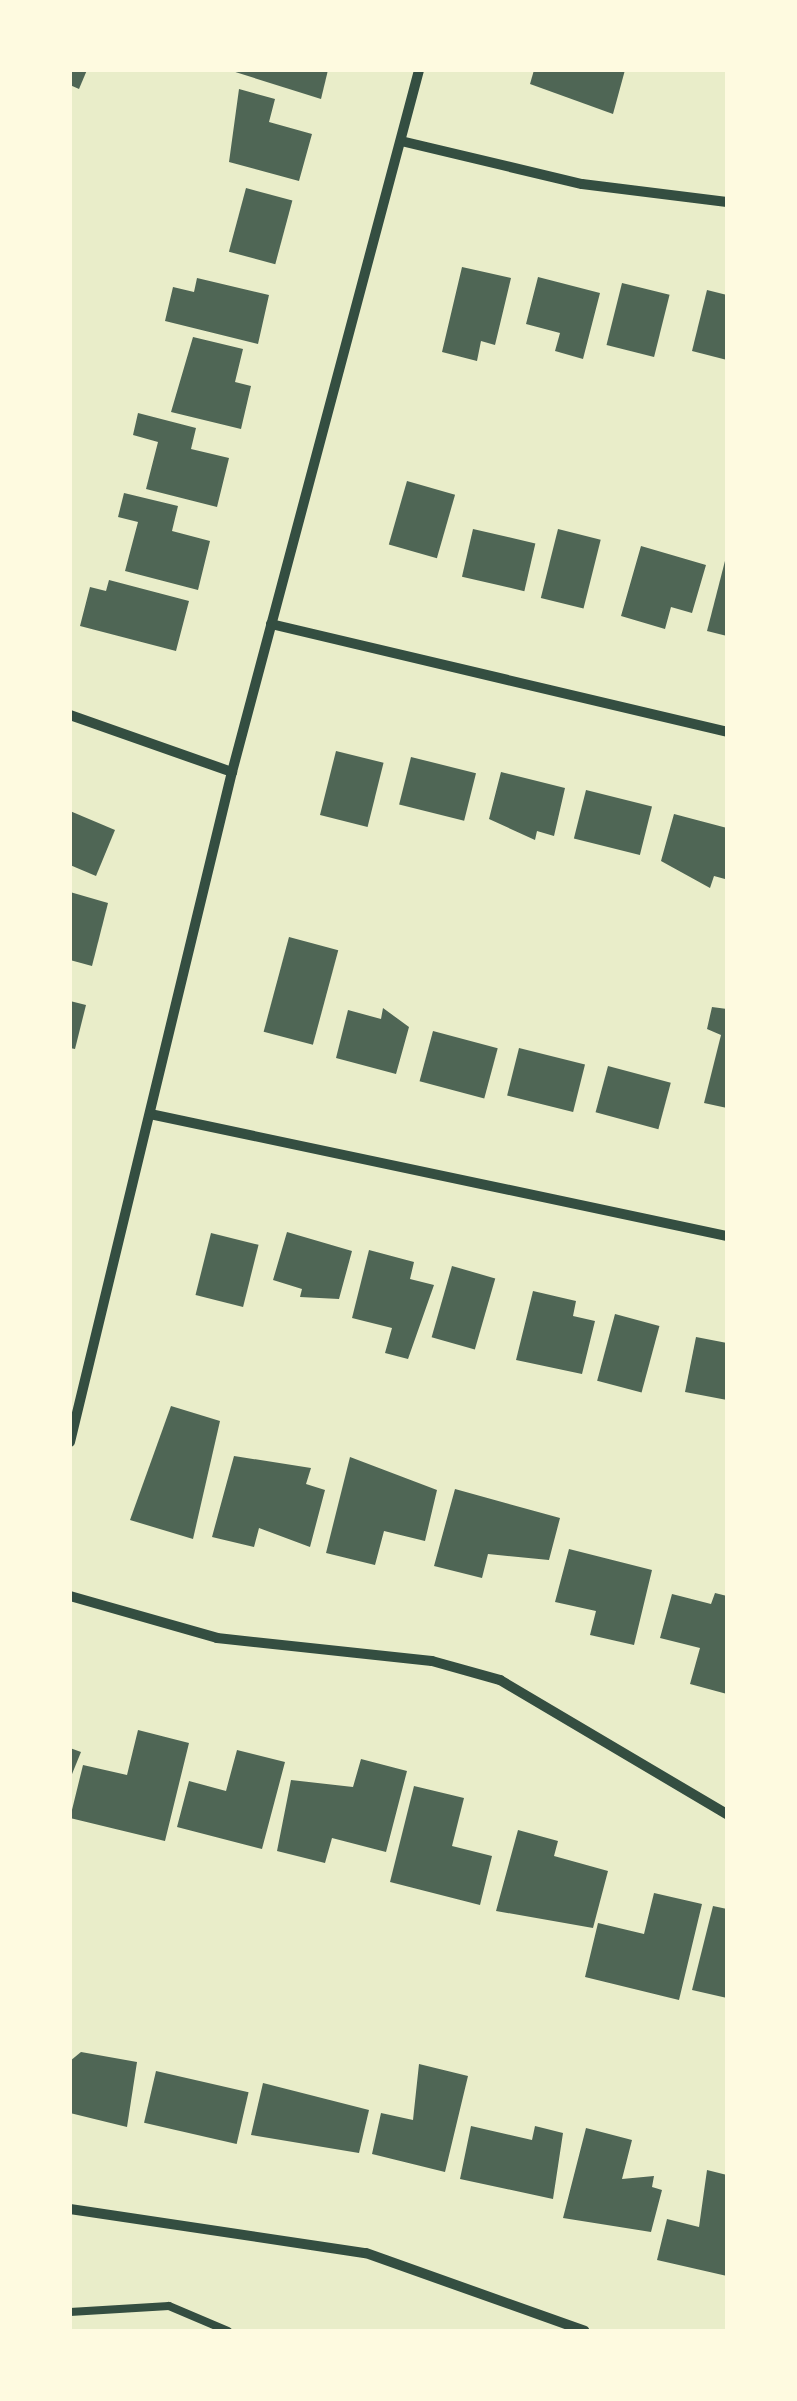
<!DOCTYPE html>
<html>
<head>
<meta charset="utf-8">
<style>
  body { margin:0 }
  #map { position:relative; width:797px; height:2401px; overflow:hidden; background:#e9edc9; font-family:Inter,sans-serif }
  div>[style] { position:absolute }
  [style*='--x'] { left:calc(var(--x)*1px); top:calc(var(--y)*1px); width:calc(var(--w)*1px); rotate:calc(var(--a)*1deg) }
  .building>* { inset:0; background:#4f6655; transform-origin:0 0 }
  .service>* { height:8px; margin:-4px; padding:0 4px; transform-origin:4px; border-radius:4px; background:#344e41 }
  .minor>* { height:10px; margin:-5px; padding:0 5px; transform-origin:5px; border-radius:5px; background:#344e41 }
  span { translate:-50% -50%; white-space:nowrap; text-align:center; line-height:1.15; -webkit-text-stroke:8px #fefae0; paint-order:stroke }
  .frame { position:absolute; inset:0; border:72px solid #fefae0; pointer-events:none }
</style>
</head>
<body>
<div id="map">
  <div class="building">
    <i style="clip-path:polygon(70px 70px,87px 70px,79px 89px,70px 85px)"></i>
    <i style="clip-path:polygon(229px 70px,328px 70px,321px 99px)"></i>
    <i style="clip-path:polygon(534px 70px,625px 70px,613px 114px,530px 84px)"></i>
    <i style="clip-path:polygon(239px 89px,275px 99px,269px 122px,312px 134px,299px 181px,229px 162px)"></i>
    <i style="left:246px;top:188px;width:48px;height:66px;rotate:15deg"></i>
    <i style="clip-path:polygon(462px 267px,511px 278px,495px 345px,481px 341px,477px 361px,442px 352px)"></i>
    <i style="clip-path:polygon(538px 277px,600px 293px,583px 359px,555px 351px,560px 333px,526px 324px)"></i>
    <i style="clip-path:polygon(197px 278px,269px 295px,258px 344px,165px 321px,173px 287px,194px 292px)"></i>
    <i style="left:622px;top:283px;width:49px;height:64px;rotate:14deg"></i>
    <i style="clip-path:polygon(707px 290px,727px 295px,727px 360px,692px 351px)"></i>
    <i style="clip-path:polygon(193px 337px,243px 349px,235px 382px,251px 386px,241px 429px,171px 412px)"></i>
    <i style="clip-path:polygon(138px 413px,196px 428px,191px 449px,229px 458px,217px 507px,146px 489px,158px 442px,133px 435px)"></i>
    <i style="left:407px;top:481px;width:50px;height:66px;rotate:16deg"></i>
    <i style="clip-path:polygon(124px 493px,178px 506px,172px 531px,210px 541px,198px 590px,125px 571px,138px 522px,118px 517px)"></i>
    <i style="left:473px;top:529px;width:64px;height:49px;rotate:13deg"></i>
    <i style="left:558px;top:529px;width:44px;height:71px;rotate:14deg"></i>
    <i style="clip-path:polygon(641px 546px,706px 565px,692px 613px,671px 607px,665px 629px,621px 616px)"></i>
    <i style="clip-path:polygon(726px 557px,727px 557px,727px 636px,707px 631px)"></i>
    <i style="clip-path:polygon(109px 580px,189px 601px,176px 651px,80px 626px,90px 587px,106px 591px)"></i>
    <i style="left:336px;top:751px;width:49px;height:66px;rotate:14deg"></i>
    <i style="left:411px;top:757px;width:67px;height:49px;rotate:14deg"></i>
    <i style="clip-path:polygon(501px 772px,565px 788px,554px 836px,537px 831px,535px 840px,489px 819px)"></i>
    <i style="left:586px;top:790px;width:68px;height:50px;rotate:14deg"></i>
    <i style="clip-path:polygon(70px 811px,115px 830px,96px 876px,70px 865px)"></i>
    <i style="clip-path:polygon(674px 814px,727px 828px,725px 879px,714px 876px,710px 888px,661px 861px)"></i>
    <i style="clip-path:polygon(70px 892px,108px 903px,92px 966px,70px 960px)"></i>
    <i style="left:289px;top:937px;width:51px;height:98px;rotate:15deg"></i>
    <i style="clip-path:polygon(70px 1001px,86px 1005px,75px 1049px,70px 1048px)"></i>
    <i style="clip-path:polygon(712px 1007px,727px 1009px,727px 1108px,704px 1103px,721px 1035px,707px 1029px)"></i>
    <i style="clip-path:polygon(383px 1008px,409px 1027px,396px 1074px,336px 1058px,348px 1010px,381px 1019px)"></i>
    <i style="left:433px;top:1031px;width:67px;height:52px;rotate:15deg"></i>
    <i style="left:519px;top:1048px;width:68px;height:49px;rotate:14deg"></i>
    <i style="left:608px;top:1066px;width:65px;height:48px;rotate:15deg"></i>
    <i style="clip-path:polygon(287px 1232px,352px 1251px,339px 1299px,300px 1297px,302px 1289px,273px 1280px)"></i>
    <i style="left:211px;top:1233px;width:49px;height:64px;rotate:14deg"></i>
    <i style="clip-path:polygon(369px 1250px,414px 1262px,410px 1279px,434px 1285px,408px 1359px,385px 1353px,392px 1328px,352px 1318px)"></i>
    <i style="left:452px;top:1266px;width:45px;height:74px;rotate:16deg"></i>
    <i style="clip-path:polygon(533px 1291px,576px 1301px,573px 1316px,595px 1321px,582px 1374px,516px 1360px)"></i>
    <i style="left:615px;top:1314px;width:46px;height:69px;rotate:15deg"></i>
    <i style="clip-path:polygon(696px 1337px,727px 1343px,727px 1400px,685px 1392px)"></i>
    <i style="clip-path:polygon(171px 1406px,220px 1421px,193px 1539px,130px 1520px)"></i>
    <i style="clip-path:polygon(234px 1456px,311px 1468px,306px 1484px,325px 1490px,310px 1547px,259px 1528px,254px 1547px,212px 1537px)"></i>
    <i style="clip-path:polygon(350px 1457px,437px 1490px,425px 1541px,384px 1531px,375px 1565px,326px 1553px)"></i>
    <i style="clip-path:polygon(455px 1489px,560px 1518px,549px 1560px,488px 1554px,482px 1578px,434px 1566px)"></i>
    <i style="clip-path:polygon(569px 1549px,652px 1570px,634px 1645px,590px 1635px,596px 1611px,555px 1602px)"></i>
    <i style="clip-path:polygon(715px 1593px,727px 1596px,727px 1694px,690px 1684px,700px 1648px,660px 1638px,672px 1594px,711px 1604px)"></i>
    <i style="clip-path:polygon(138px 1730px,189px 1743px,165px 1841px,70px 1818px,83px 1765px,127px 1775px)"></i>
    <i style="clip-path:polygon(70px 1748px,81px 1752px,70px 1779px)"></i>
    <i style="clip-path:polygon(237px 1750px,285px 1762px,262px 1849px,177px 1827px,189px 1781px,226px 1791px)"></i>
    <i style="clip-path:polygon(361px 1759px,407px 1771px,386px 1852px,332px 1838px,325px 1863px,277px 1851px,291px 1780px,353px 1787px)"></i>
    <i style="clip-path:polygon(414px 1786px,464px 1798px,452px 1846px,492px 1856px,480px 1905px,390px 1882px)"></i>
    <i style="clip-path:polygon(518px 1830px,558px 1841px,554px 1856px,608px 1871px,593px 1928px,496px 1911px)"></i>
    <i style="clip-path:polygon(654px 1893px,702px 1904px,679px 2000px,585px 1977px,598px 1923px,644px 1934px)"></i>
    <i style="clip-path:polygon(713px 1906px,727px 1909px,727px 1998px,692px 1990px)"></i>
    <i style="clip-path:polygon(81px 2052px,137px 2062px,127px 2127px,70px 2113px,70px 2061px)"></i>
    <i style="clip-path:polygon(419px 2064px,468px 2076px,445px 2172px,372px 2154px,381px 2113px,413px 2120px)"></i>
    <i style="left:156px;top:2071px;width:95px;height:53px;rotate:13deg"></i>
    <i style="clip-path:polygon(263px 2083px,369px 2110px,359px 2153px,251px 2135px)"></i>
    <i style="clip-path:polygon(471px 2126px,532px 2140px,535px 2126px,563px 2133px,553px 2199px,460px 2179px)"></i>
    <i style="clip-path:polygon(586px 2128px,632px 2140px,622px 2179px,654px 2176px,652px 2187px,662px 2190px,651px 2232px,563px 2218px)"></i>
    <i style="clip-path:polygon(707px 2170px,727px 2175px,727px 2276px,657px 2260px,667px 2219px,699px 2227px)"></i>
  </div>
  <div class="service">
    <i style="--x:70;--y:2312;--w:99;--a:-3.5"></i>
    <i style="--x:169;--y:2306;--w:64;--a:23"></i>
  </div>
  <div class="minor">
    <i style="--x:401;--y:141;--w:186;--a:13.4"></i>
    <i style="--x:582;--y:184;--w:146;--a:7.1"></i>
    <i style="--x:271;--y:624;--w:469;--a:13.3"></i>
    <i style="--x:70;--y:715;--w:172;--a:19.4"></i>
    <i style="--x:150;--y:1114;--w:590;--a:11.94"></i>
    <i style="--x:70;--y:1442;--w:689;--a:-76.41"></i>
    <i style="--x:232;--y:772;--w:726;--a:-75.08"></i>
    <i style="--x:70;--y:1596;--w:153;--a:15.9"></i>
    <i style="--x:217;--y:1638;--w:216;--a:6.1"></i>
    <i style="--x:432;--y:1661;--w:71;--a:15.6"></i>
    <i style="--x:500;--y:1680;--w:264;--a:30.6"></i>
    <i style="--x:70;--y:2209;--w:299;--a:8.5"></i>
    <i style="--x:366;--y:2253;--w:232;--a:19.6"></i>
  </div>
  <div class="frame"></div>
</div>
</body>
</html>
